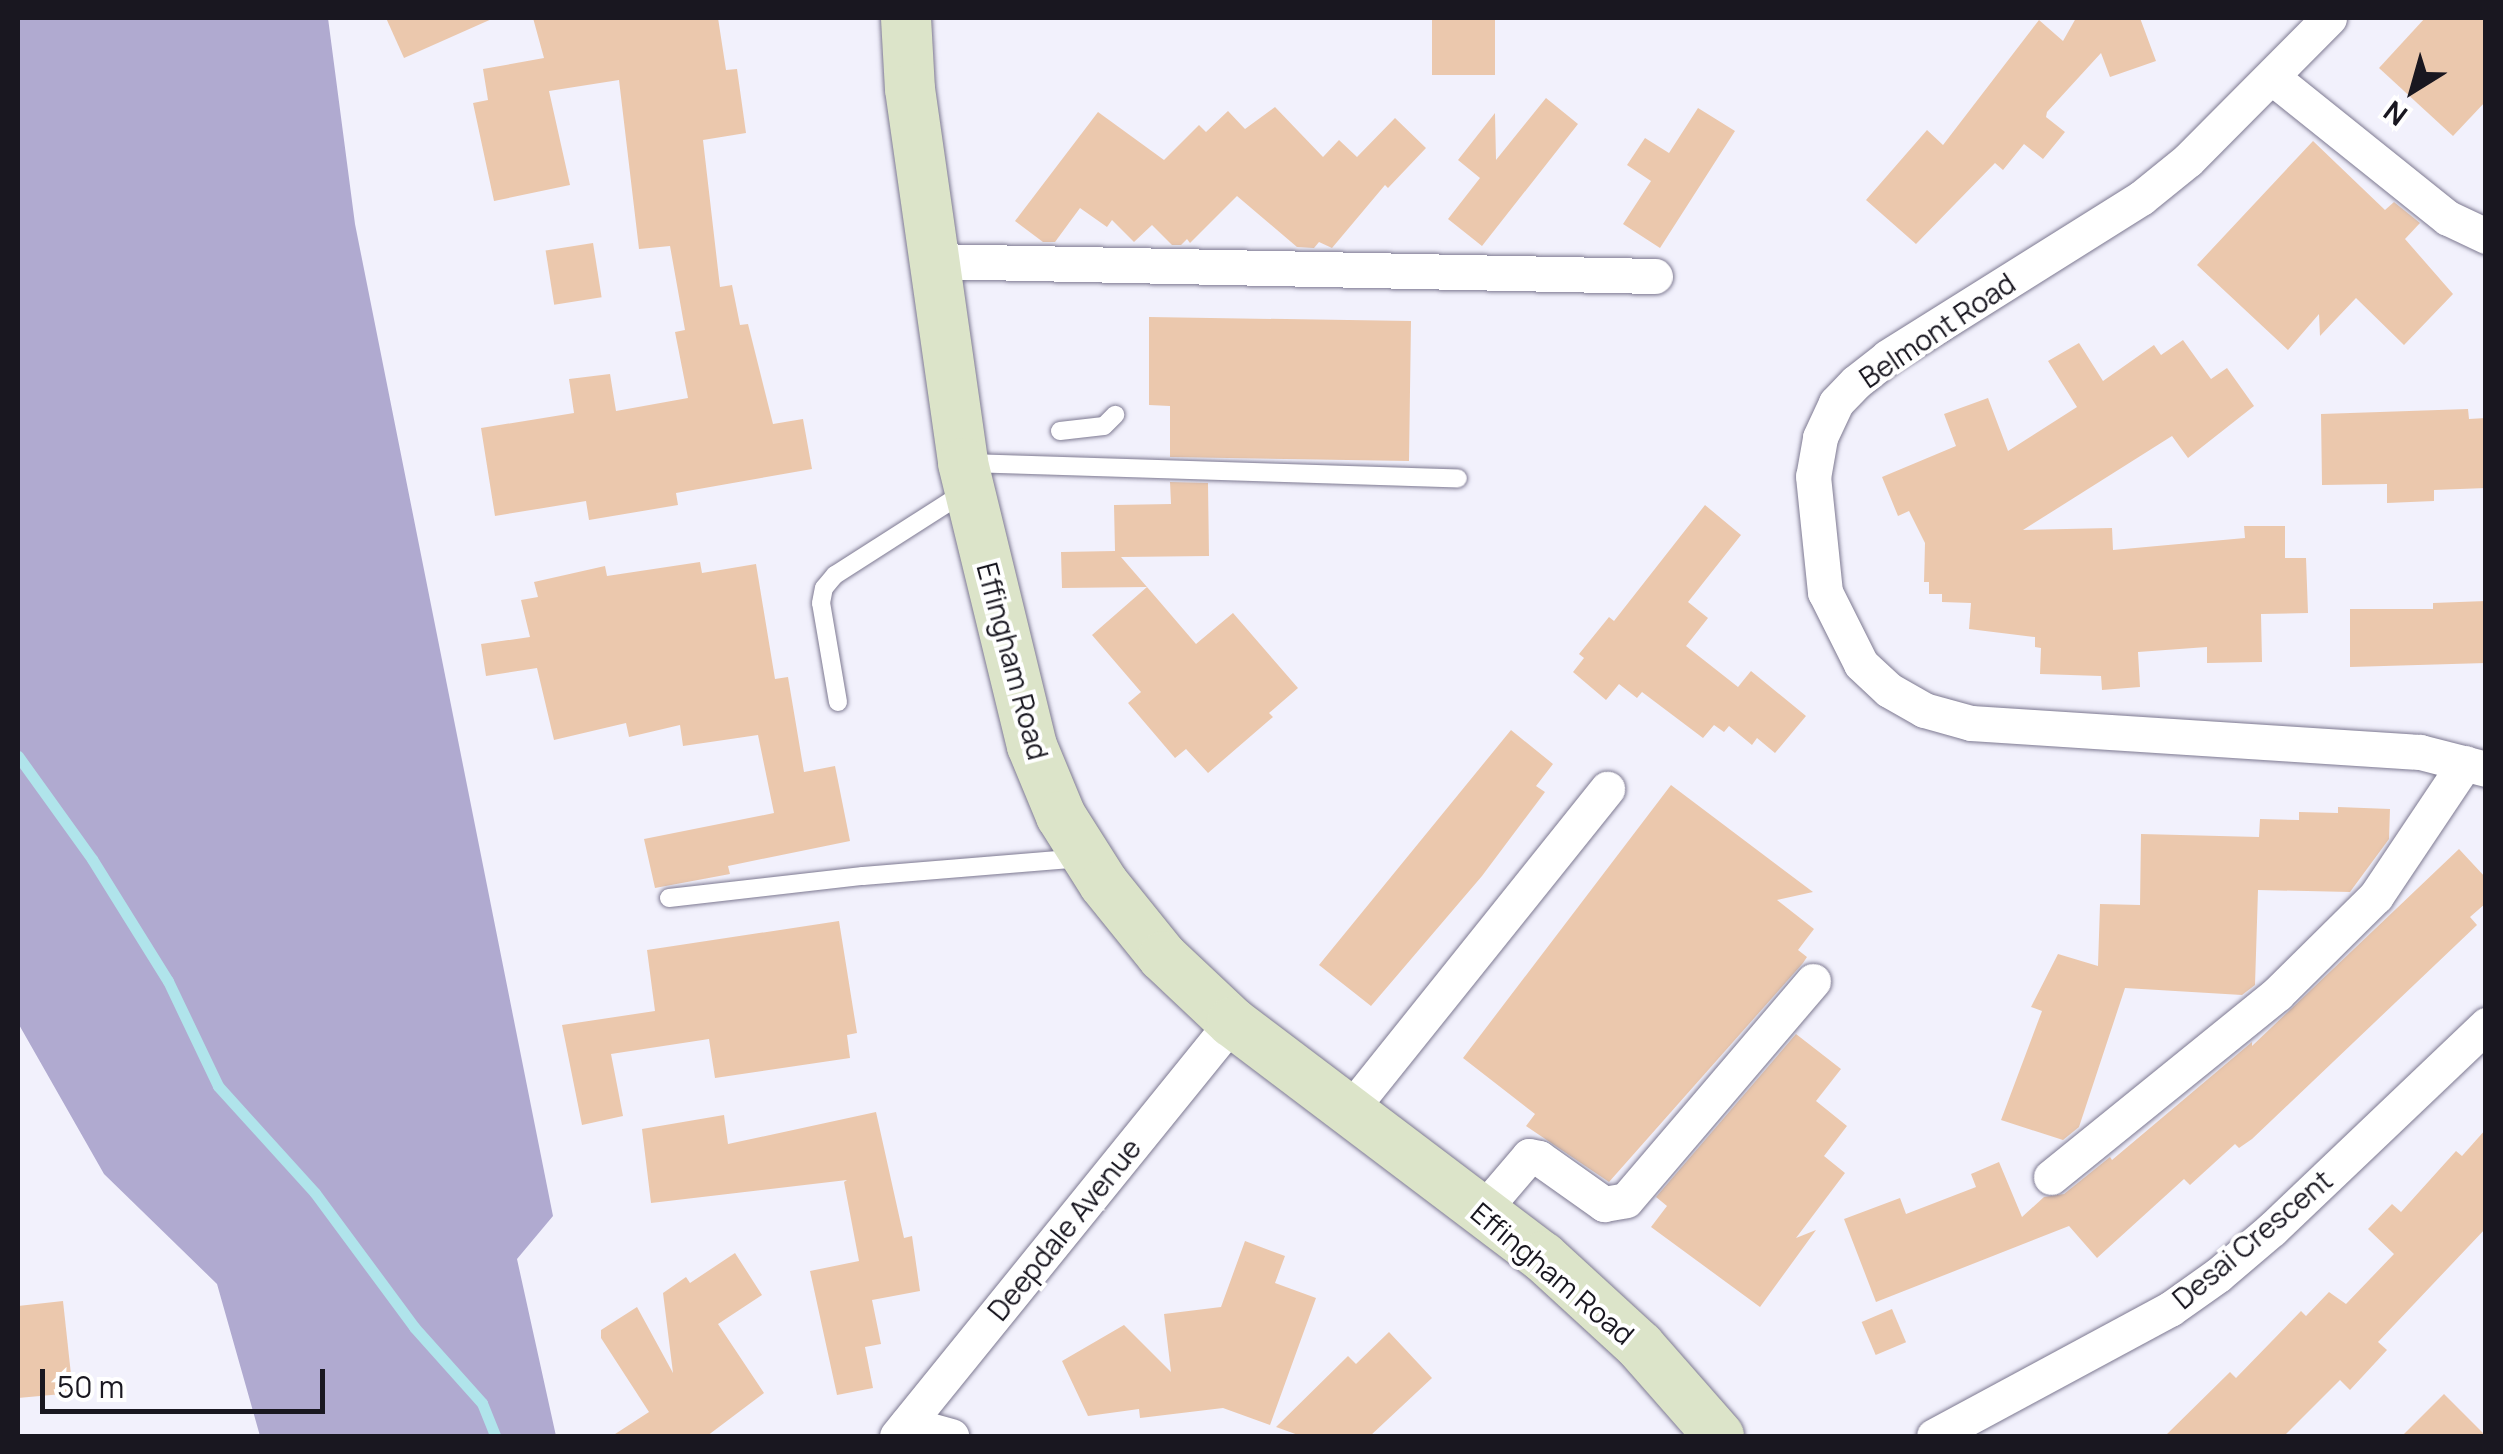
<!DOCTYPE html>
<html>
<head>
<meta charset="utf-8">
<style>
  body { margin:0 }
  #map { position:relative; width:2503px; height:1454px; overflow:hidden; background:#f2f1fc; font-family:Manrope,sans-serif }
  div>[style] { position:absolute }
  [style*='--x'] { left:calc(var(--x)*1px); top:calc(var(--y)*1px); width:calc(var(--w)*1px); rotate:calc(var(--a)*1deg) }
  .forest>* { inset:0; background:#b0aad0 }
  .stream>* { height:11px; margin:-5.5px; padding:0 5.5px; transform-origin:5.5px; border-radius:5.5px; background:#b0e4eb }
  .building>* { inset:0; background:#ebc8ad; transform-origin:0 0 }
  .roads { filter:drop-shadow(0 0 2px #7d7991) drop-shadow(0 0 2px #7d7991) }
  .lane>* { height:18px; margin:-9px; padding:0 9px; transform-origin:9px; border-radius:9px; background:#fff }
  .street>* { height:35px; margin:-17.5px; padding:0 17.5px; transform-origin:17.5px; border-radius:17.5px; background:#fff }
  .secondary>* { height:50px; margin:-25px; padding:0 25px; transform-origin:25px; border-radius:25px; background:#dce4c9 }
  span { translate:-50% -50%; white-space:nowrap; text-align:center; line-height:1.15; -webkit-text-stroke:8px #fff; paint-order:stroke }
  .street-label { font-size:28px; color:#191720 }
  .frame { position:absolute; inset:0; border:20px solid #191720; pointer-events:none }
  .north { position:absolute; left:2363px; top:40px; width:100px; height:100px; -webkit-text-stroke:8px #fff; paint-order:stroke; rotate:217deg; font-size:28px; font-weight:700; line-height:40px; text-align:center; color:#191720 }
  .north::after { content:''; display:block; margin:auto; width:35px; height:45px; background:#191720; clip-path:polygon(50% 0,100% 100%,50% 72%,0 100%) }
  .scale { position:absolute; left:40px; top:1369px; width:285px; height:45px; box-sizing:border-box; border:5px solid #191720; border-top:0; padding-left:12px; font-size:30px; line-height:35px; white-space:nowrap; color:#191720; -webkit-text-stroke:8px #fff; paint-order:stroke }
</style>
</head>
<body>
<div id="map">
  <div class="forest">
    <i style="clip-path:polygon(18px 18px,328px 18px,355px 224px,553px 1216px,517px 1259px,556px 1436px,260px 1436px,217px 1284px,104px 1174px,18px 1023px)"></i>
  </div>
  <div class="stream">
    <i style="--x:18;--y:756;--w:127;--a:54.3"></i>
    <i style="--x:92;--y:859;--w:144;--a:58.1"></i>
    <i style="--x:168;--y:981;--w:116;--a:64.5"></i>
    <i style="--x:218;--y:1086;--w:144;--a:47.8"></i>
    <i style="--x:315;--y:1193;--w:167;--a:53.5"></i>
    <i style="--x:414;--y:1327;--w:102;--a:48.2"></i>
    <i style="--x:482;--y:1403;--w:35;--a:68"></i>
  </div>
  <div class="building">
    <i style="clip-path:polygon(386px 18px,494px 18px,404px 58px)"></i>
    <i style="clip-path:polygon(533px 18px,718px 18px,726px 70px,737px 69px,746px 133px,703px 140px,720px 287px,732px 285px,740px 325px,748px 324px,773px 424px,803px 419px,812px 469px,676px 493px,678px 505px,589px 520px,586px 501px,495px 516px,481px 428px,574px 413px,569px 379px,610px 374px,616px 411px,688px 398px,675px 332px,685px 330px,670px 246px,639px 249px,619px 80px,549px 91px,570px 185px,494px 201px,473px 103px,488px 100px,483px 69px,544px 58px)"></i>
    <i style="left:1432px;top:18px;width:63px;height:57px"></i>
    <i style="clip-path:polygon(2076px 18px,2140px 18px,2156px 61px,2110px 77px,2101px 53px,2047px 112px,2046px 117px,2065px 132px,2043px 159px,2024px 144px,2003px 170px,1995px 163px,1916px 244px,1866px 200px,1927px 130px,1943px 145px,2039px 20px,2063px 41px)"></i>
    <i style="clip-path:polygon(2425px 18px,2486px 18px,2486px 101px,2453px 136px,2379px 68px)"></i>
    <i style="clip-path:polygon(1546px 98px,1578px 124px,1482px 246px,1448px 219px,1480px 178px,1458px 160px,1495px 113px,1496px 160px)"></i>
    <i style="clip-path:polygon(1275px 107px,1323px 157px,1339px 140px,1357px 157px,1395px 118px,1426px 148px,1388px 188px,1385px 185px,1332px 248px,1319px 242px,1314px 248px,1297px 247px,1237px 196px,1190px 243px,1187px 239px,1181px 245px,1172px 245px,1152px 225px,1134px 242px,1112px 220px,1107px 227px,1080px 208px,1055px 242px,1043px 242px,1015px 221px,1098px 112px,1164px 160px,1199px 125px,1206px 132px,1228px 111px,1245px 129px)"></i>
    <i style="clip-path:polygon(1698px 108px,1735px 131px,1660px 248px,1623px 224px,1651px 181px,1627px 165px,1645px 138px,1669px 153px)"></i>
    <i style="clip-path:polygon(2313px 141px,2385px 210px,2394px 202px,2420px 223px,2405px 239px,2453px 294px,2404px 345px,2356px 298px,2320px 336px,2319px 314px,2288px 350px,2197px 265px)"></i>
    <i style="left:593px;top:243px;width:55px;height:48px;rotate:81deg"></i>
    <i style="clip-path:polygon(1149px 317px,1411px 321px,1409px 461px,1170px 457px,1170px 406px,1149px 405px)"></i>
    <i style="clip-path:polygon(2183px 340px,2211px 379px,2227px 368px,2254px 406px,2188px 458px,2172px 436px,2023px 530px,2112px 528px,2113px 550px,2245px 538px,2244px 526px,2285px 526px,2285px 558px,2306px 558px,2308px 613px,2261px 614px,2262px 662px,2207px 663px,2207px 647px,2138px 652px,2140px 687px,2102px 690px,2101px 676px,2040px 674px,2041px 648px,2035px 647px,2035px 637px,1969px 629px,1971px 603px,1942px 602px,1942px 594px,1929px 594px,1929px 582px,1924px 582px,1925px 543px,1909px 511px,1898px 516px,1882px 477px,1956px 446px,1944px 414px,1988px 398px,2008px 451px,2077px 407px,2048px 361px,2079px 343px,2103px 381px,2154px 345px,2161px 355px)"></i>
    <i style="clip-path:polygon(2468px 409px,2469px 419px,2486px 418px,2486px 488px,2434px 490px,2434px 501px,2387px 503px,2387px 484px,2322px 485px,2321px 414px)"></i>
    <i style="clip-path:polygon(1170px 482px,1208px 483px,1209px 556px,1121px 557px,1147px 587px,1062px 588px,1061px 552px,1115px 551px,1114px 505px,1171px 504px)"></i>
    <i style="clip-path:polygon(1705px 505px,1741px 535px,1688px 602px,1708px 618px,1686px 646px,1738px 687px,1751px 671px,1806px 716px,1775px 753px,1757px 738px,1752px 745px,1729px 726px,1724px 732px,1714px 725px,1703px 738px,1642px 692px,1637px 698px,1619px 684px,1606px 700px,1573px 672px,1584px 658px,1579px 654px,1609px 617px,1614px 621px)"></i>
    <i style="clip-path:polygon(700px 562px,702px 573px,756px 564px,775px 679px,788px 677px,804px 772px,835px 766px,850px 841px,728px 866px,730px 874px,655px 888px,644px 839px,774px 813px,758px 735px,683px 746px,680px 725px,629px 737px,626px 723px,554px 740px,537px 668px,486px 676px,481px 644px,530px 637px,521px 600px,538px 597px,534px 582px,605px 566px,607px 576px)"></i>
    <i style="clip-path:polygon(1147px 587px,1196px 644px,1233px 613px,1298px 688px,1269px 713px,1273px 717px,1208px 773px,1186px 749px,1175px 758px,1128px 703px,1141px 692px,1092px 635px)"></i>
    <i style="clip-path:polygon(2486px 601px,2486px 663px,2350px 667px,2350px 609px,2433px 609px,2433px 603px)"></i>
    <i style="clip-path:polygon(1511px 730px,1553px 764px,1536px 786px,1545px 792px,1482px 876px,1371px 1006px,1319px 965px)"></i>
    <i style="clip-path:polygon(1671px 785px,1813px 892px,1777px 900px,1814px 929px,1798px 950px,1807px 957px,1803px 963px,1609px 1182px,1526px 1126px,1535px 1114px,1463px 1058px)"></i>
    <i style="clip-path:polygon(2338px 807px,2390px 809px,2389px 839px,2350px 892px,2258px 890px,2255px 985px,2242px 995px,2125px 988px,2079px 1127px,2063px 1140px,2001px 1120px,2042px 1011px,2031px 1007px,2058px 954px,2098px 966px,2100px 904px,2140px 905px,2141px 834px,2259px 837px,2260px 819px,2299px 820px,2299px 812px,2338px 813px)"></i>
    <i style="clip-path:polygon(2459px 849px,2486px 878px,2486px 903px,2470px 917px,2477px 925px,2252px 1139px,2239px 1148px,2235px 1144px,2190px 1185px,2184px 1179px,2097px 1258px,2069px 1226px,1876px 1302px,1844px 1219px,1900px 1198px,1906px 1214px,1976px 1187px,1971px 1174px,1999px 1162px,2022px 1217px,2044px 1197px,2064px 1194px,2110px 1157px,2112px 1160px,2252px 1042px,2252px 1046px)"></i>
    <i style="clip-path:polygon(839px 921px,857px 1033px,847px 1035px,850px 1058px,715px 1078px,709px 1039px,611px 1054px,623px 1116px,582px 1125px,562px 1025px,655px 1011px,647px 950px)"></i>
    <i style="clip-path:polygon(1796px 1034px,1841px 1069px,1816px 1101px,1847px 1126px,1824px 1156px,1845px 1173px,1796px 1238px,1816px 1230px,1760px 1307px,1651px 1227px,1667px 1206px,1656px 1197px)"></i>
    <i style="clip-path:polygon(876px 1112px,904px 1238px,912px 1236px,920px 1291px,872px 1300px,881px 1344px,865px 1347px,873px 1388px,837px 1395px,810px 1271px,859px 1261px,844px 1182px,847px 1180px,651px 1203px,642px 1129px,724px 1115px,728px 1144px)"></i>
    <i style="clip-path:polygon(2486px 1129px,2486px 1228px,2378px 1342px,2387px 1350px,2350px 1390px,2340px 1380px,2284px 1436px,2165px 1436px,2230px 1372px,2236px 1378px,2301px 1311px,2306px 1316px,2329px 1292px,2346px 1304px,2394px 1254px,2368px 1229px,2392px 1204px,2401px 1212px,2456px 1151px,2462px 1156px)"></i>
    <i style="clip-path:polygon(1245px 1241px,1285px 1256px,1275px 1283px,1316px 1298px,1270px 1425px,1223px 1408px,1140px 1418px,1139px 1409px,1088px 1416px,1062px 1361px,1124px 1325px,1171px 1372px,1164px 1314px,1221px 1307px)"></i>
    <i style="clip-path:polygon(735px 1253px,762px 1295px,718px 1324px,764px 1393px,707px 1436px,612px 1436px,649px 1412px,601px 1338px,601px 1330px,637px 1307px,673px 1373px,663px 1293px,686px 1277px,690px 1283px)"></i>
    <i style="clip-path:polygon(63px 1301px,73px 1393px,18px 1398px,18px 1306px)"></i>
    <i style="left:1892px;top:1309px;width:36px;height:33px;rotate:67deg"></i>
    <i style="clip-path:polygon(1389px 1332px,1432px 1378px,1370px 1436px,1301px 1436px,1276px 1427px,1348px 1356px,1356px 1364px)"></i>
    <i style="clip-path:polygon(2444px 1394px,2486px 1436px,2402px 1436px)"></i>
  </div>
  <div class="roads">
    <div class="lane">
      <i style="--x:1060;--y:431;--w:44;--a:-6.5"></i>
      <i style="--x:1104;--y:426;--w:16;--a:-45"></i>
      <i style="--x:969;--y:463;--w:489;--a:1.8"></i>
      <i style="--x:838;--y:702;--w:100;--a:-99.7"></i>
      <i style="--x:821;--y:603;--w:15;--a:-79"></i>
      <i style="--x:824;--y:588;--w:17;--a:-50"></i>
      <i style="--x:835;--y:575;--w:158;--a:-32.6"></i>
      <i style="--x:669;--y:898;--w:195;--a:-6.5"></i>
      <i style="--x:863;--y:876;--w:220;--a:-4.7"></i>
    </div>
    <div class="street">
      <i style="--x:2329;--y:18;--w:200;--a:134.8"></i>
      <i style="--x:2188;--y:160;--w:60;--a:141"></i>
      <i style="--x:2141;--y:198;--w:299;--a:147.9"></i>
      <i style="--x:1888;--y:357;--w:41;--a:142"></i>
      <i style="--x:1856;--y:382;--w:29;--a:134"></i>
      <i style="--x:1836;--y:403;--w:38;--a:115"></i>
      <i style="--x:1820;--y:438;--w:39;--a:100"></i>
      <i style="--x:1813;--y:476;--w:117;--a:84.1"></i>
      <i style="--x:1825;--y:592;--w:80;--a:63.4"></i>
      <i style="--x:1861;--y:664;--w:38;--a:43"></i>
      <i style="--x:1889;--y:690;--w:40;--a:29.7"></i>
      <i style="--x:1924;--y:710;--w:49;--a:15.5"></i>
      <i style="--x:1971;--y:723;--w:450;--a:3.7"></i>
      <i style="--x:2420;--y:752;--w:68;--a:14.4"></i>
      <i style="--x:2273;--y:78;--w:224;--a:38.7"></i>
      <i style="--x:2448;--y:218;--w:42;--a:25.3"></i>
      <i style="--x:933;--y:261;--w:722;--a:1.19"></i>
      <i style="--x:1349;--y:1111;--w:413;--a:-51.3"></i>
      <i style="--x:2051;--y:1177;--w:291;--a:-39"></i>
      <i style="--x:2277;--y:994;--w:139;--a:-44.7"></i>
      <i style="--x:2376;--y:896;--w:160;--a:-56.2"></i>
      <i style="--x:1482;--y:1211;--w:72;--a:-49.5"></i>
      <i style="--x:1529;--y:1156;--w:10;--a:11"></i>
      <i style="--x:1539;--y:1158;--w:80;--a:35.3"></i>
      <i style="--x:1604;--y:1204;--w:22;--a:-10"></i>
      <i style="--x:1626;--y:1200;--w:288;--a:-49.5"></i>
      <i style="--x:907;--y:1424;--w:46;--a:15.3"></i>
      <i style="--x:897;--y:1436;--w:533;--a:-51.02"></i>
      <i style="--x:1934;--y:1436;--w:268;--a:-28.3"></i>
      <i style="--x:2170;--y:1309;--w:59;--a:-35.3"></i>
      <i style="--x:2218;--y:1275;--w:71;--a:-40.4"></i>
      <i style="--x:2272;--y:1229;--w:296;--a:-43.6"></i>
    </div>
    <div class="secondary">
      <i style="--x:906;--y:18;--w:71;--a:86.8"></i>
      <i style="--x:910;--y:89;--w:378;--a:81.9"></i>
      <i style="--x:963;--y:463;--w:291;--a:76.3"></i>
      <i style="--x:1032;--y:746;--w:76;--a:67.5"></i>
      <i style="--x:1061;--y:816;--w:80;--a:57.7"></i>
      <i style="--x:1104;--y:884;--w:94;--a:51.1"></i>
      <i style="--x:1163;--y:957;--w:95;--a:43.3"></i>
      <i style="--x:1232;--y:1022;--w:390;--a:37.1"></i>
      <i style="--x:1543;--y:1257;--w:132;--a:42.5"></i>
      <i style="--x:1640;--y:1346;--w:120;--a:48.7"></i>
    </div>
  </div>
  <div class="street-label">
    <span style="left:1937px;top:330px;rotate:-34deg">Belmont Road</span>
    <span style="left:1013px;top:661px;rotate:75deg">Effingham Road</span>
    <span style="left:1064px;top:1229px;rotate:-51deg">Deepdale Avenue</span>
    <span style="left:2252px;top:1239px;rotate:-40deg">Desai Crescent</span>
    <span style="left:1553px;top:1273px;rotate:40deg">Effingham Road</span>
  </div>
  <div class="frame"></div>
  <div class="north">N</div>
  <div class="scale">50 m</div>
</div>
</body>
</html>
